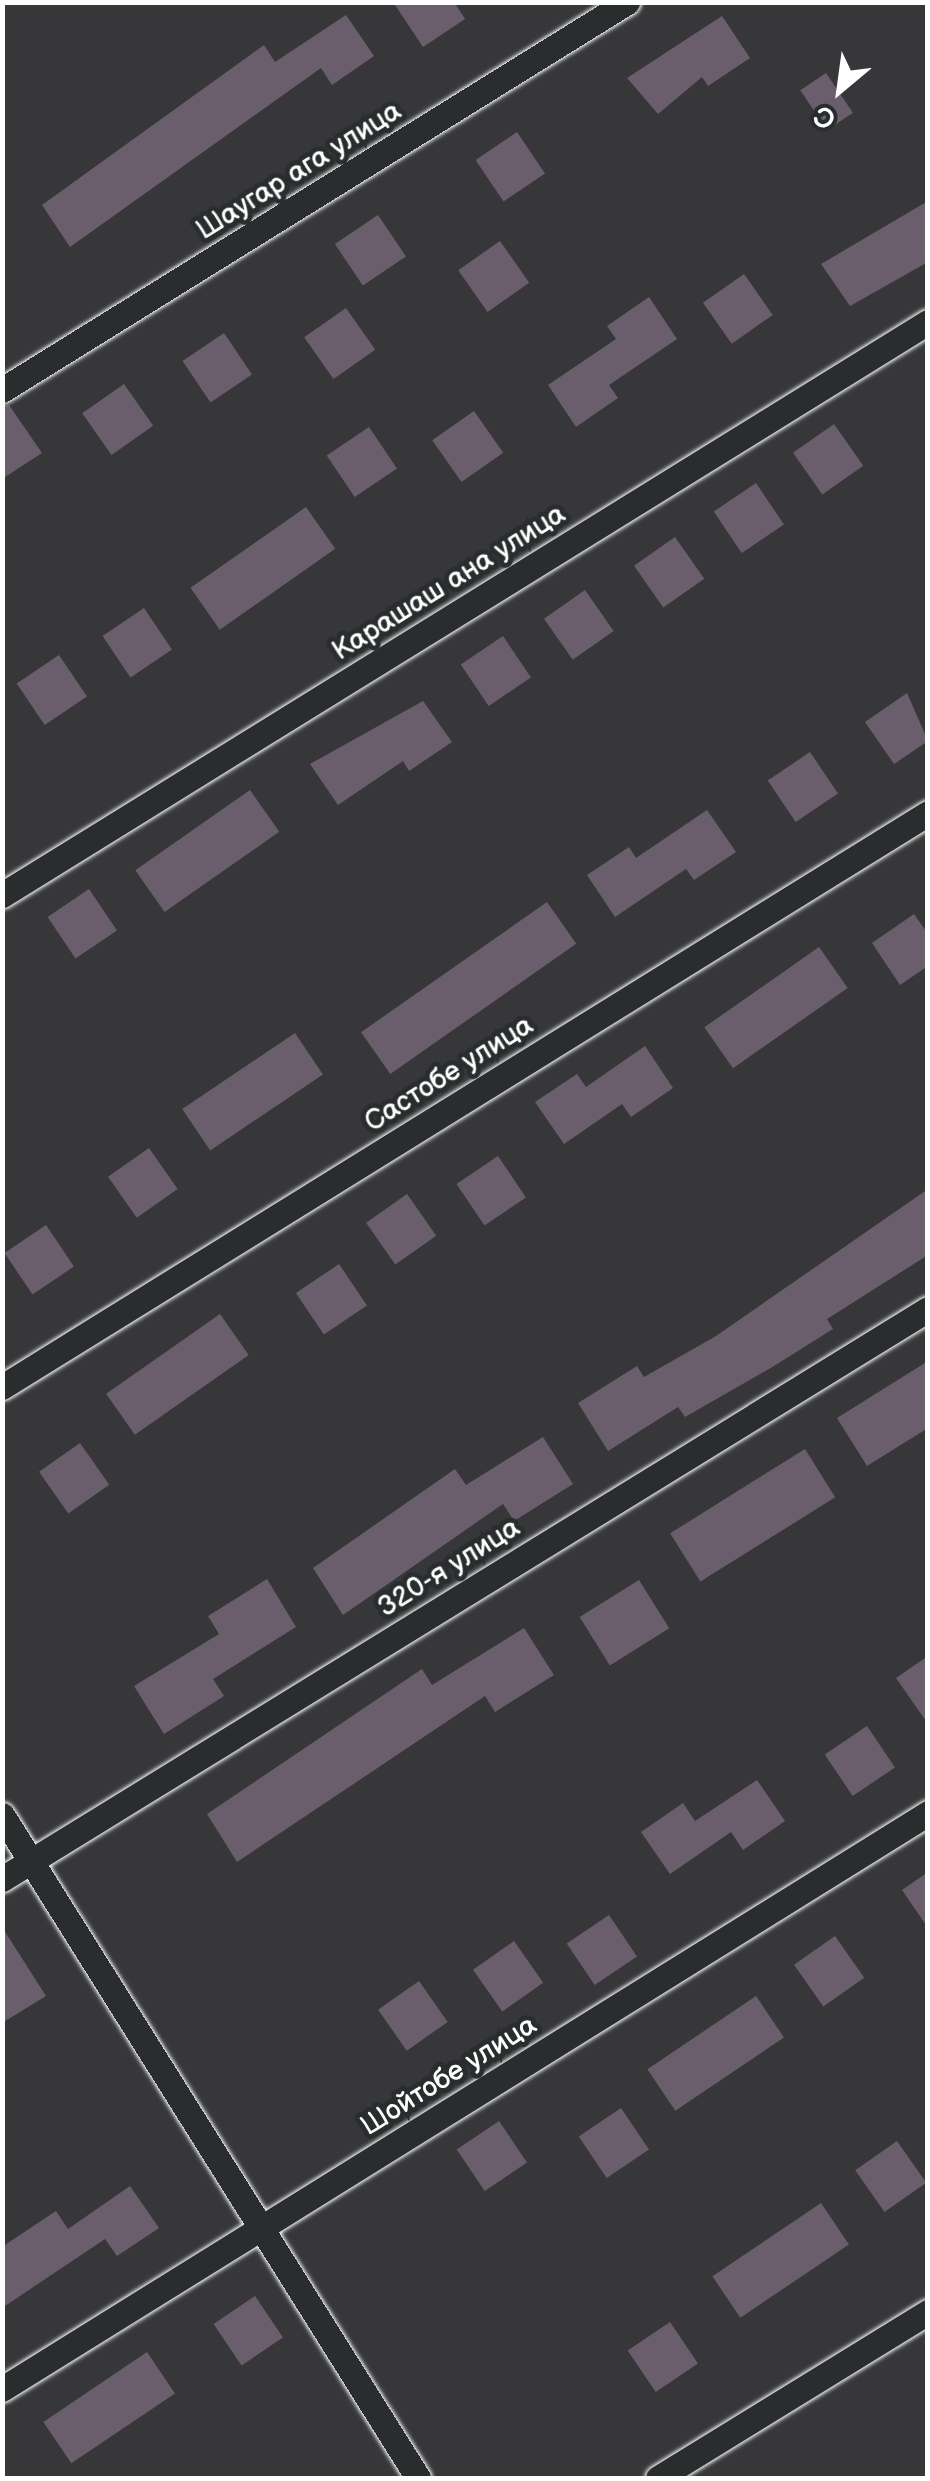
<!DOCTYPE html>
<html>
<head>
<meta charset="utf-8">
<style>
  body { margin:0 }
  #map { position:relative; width:930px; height:2481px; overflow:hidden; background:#37373a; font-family:"Balsamiq Sans",sans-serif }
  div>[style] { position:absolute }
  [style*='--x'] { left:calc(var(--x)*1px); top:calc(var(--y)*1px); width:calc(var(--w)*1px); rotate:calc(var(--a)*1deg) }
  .building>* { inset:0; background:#6a5e6c; transform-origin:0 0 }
  .roads { filter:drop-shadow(0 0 2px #fff) drop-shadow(0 0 2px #fff) }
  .minor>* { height:25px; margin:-12.5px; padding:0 12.5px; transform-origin:12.5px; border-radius:12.5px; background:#2a2d2e }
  span { translate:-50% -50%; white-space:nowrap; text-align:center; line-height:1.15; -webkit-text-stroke:10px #2a2d2e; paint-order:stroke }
  .street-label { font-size:28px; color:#fff }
  .frame { position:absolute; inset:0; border:5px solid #fff; pointer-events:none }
  .north { position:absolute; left:790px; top:40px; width:100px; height:100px; -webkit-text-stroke:8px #2a2d2e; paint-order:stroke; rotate:209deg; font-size:28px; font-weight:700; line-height:40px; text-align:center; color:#fff }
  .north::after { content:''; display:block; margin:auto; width:35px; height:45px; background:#fff; clip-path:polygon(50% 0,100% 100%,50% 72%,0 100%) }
</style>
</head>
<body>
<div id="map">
  <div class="building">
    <i style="clip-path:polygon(393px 2px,454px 2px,465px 19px,423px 47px)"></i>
    <i style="clip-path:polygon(346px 15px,374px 56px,332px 85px,321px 68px,70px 247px,42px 205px,264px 45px,275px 62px)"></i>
    <i style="clip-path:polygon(722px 16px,750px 58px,708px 86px,702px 77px,658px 114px,627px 78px)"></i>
    <i style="left:826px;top:73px;width:48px;height:31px;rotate:56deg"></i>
    <i style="left:517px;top:132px;width:50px;height:50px;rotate:56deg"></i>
    <i style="clip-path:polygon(928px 201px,928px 262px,850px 306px,821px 264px)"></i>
    <i style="left:378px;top:215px;width:50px;height:52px;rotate:56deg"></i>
    <i style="left:500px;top:241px;width:51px;height:51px;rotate:55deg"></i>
    <i style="left:744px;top:274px;width:50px;height:50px;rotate:55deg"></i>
    <i style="clip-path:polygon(649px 297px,677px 339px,609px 385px,618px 398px,576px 427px,548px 385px,616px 339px,607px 326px)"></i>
    <i style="left:346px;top:308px;width:51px;height:51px;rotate:55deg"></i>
    <i style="left:224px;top:333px;width:50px;height:50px;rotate:56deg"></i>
    <i style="left:124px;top:384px;width:51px;height:51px;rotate:55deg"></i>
    <i style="clip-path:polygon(9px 405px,42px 453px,2px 479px,2px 406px)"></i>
    <i style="left:474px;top:411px;width:51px;height:51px;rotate:55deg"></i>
    <i style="left:834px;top:424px;width:51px;height:50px;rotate:55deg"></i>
    <i style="left:369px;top:427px;width:50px;height:51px;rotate:56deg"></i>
    <i style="left:756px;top:483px;width:50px;height:51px;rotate:56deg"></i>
    <i style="left:306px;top:507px;width:51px;height:141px;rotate:55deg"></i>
    <i style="left:675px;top:537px;width:51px;height:50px;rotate:55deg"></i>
    <i style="left:585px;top:590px;width:50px;height:50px;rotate:55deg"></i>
    <i style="left:144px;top:608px;width:50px;height:50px;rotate:56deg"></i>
    <i style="left:503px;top:636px;width:50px;height:51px;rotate:56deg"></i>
    <i style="left:59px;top:655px;width:50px;height:51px;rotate:56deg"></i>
    <i style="clip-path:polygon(907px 693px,928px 741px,894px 764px,865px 722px)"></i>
    <i style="clip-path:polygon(423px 701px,452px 742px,409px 771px,403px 761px,338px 805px,310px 764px)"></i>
    <i style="left:810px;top:752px;width:50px;height:51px;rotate:56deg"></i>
    <i style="left:250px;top:790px;width:51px;height:140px;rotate:55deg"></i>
    <i style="clip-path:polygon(707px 810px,736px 852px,694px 880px,686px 869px,615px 917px,587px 875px,629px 847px,636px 858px)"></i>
    <i style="left:89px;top:889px;width:50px;height:50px;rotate:56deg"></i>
    <i style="left:547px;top:902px;width:51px;height:227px;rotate:55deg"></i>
    <i style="clip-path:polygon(914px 914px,928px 934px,928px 966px,900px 985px,872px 943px)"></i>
    <i style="left:819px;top:947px;width:50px;height:140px;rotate:55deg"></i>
    <i style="left:295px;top:1033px;width:50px;height:136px;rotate:56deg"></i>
    <i style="clip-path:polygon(645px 1046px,673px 1088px,631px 1117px,622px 1104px,564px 1144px,535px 1102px,577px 1074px,586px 1087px)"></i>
    <i style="left:149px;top:1148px;width:50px;height:50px;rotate:55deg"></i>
    <i style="left:498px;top:1156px;width:50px;height:50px;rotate:56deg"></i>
    <i style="clip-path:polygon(928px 1189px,928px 1255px,827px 1319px,833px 1329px,774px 1366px,685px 1417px,678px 1407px,608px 1451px,578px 1403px,637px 1366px,644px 1377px,716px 1336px)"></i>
    <i style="left:407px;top:1194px;width:51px;height:50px;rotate:55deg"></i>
    <i style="left:46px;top:1225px;width:50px;height:50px;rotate:56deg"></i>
    <i style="left:339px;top:1264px;width:50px;height:52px;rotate:56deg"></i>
    <i style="left:220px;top:1314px;width:50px;height:139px;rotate:55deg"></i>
    <i style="clip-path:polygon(928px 1361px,928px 1428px,867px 1466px,837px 1418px)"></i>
    <i style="clip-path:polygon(543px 1437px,573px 1484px,514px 1521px,503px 1504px,343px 1615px,313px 1568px,455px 1469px,466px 1485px)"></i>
    <i style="left:80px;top:1443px;width:51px;height:50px;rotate:55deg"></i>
    <i style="left:805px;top:1449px;width:57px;height:159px;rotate:58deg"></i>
    <i style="clip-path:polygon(267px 1579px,296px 1627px,213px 1679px,224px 1696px,164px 1734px,134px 1686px,219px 1634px,208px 1616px)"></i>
    <i style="left:639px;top:1580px;width:57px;height:70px;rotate:58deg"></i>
    <i style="clip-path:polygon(524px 1628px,554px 1675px,495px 1712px,485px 1696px,237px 1862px,207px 1814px,422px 1669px,432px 1685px)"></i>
    <i style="clip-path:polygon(928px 1656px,928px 1724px,896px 1678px)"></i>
    <i style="left:867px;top:1726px;width:50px;height:51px;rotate:56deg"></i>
    <i style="clip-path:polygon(757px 1780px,785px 1821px,743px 1850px,731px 1832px,670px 1874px,641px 1832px,683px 1803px,695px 1821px)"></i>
    <i style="clip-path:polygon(928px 1872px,928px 1928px,902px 1890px)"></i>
    <i style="left:609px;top:1915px;width:50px;height:51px;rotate:56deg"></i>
    <i style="clip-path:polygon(2px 1927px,46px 1996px,2px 2023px)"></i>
    <i style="left:835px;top:1936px;width:51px;height:50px;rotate:55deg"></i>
    <i style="left:514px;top:1941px;width:51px;height:50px;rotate:55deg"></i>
    <i style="left:419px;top:1981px;width:50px;height:50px;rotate:55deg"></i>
    <i style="left:756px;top:1996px;width:50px;height:131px;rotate:56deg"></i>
    <i style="left:621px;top:2108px;width:50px;height:51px;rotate:56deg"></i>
    <i style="left:499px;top:2121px;width:50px;height:51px;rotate:56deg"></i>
    <i style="left:897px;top:2141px;width:51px;height:51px;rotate:55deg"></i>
    <i style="clip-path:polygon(130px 2186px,159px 2228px,117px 2256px,105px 2239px,2px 2308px,2px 2247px,56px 2211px,68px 2229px)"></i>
    <i style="left:821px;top:2203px;width:50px;height:131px;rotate:56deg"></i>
    <i style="left:255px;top:2296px;width:50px;height:50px;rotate:56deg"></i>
    <i style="left:670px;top:2322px;width:50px;height:51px;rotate:56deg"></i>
    <i style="left:147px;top:2352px;width:50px;height:125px;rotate:56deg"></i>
  </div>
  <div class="roads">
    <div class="minor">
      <i style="--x:2;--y:390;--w:736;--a:-31.83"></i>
      <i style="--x:2;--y:895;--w:1089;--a:-31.75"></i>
      <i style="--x:2;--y:1387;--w:1089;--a:-31.79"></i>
      <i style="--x:2;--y:1815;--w:783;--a:57.89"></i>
      <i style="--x:2;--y:1879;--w:1087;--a:-31.61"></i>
      <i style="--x:2;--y:2389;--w:1091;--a:-31.88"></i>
      <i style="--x:658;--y:2478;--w:317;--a:-31.6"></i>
    </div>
  </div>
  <div class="street-label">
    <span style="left:299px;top:171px;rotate:-32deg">Шаугар ага улица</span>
    <span style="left:449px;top:583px;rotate:-32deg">Карашаш ана улица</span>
    <span style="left:449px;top:1074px;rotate:-32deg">Састобе улица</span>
    <span style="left:449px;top:1568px;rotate:-32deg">320-я улица</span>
    <span style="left:449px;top:2076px;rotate:-32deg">Шойтобе улица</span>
  </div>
  <div class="frame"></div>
  <div class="north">С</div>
</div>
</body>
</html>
